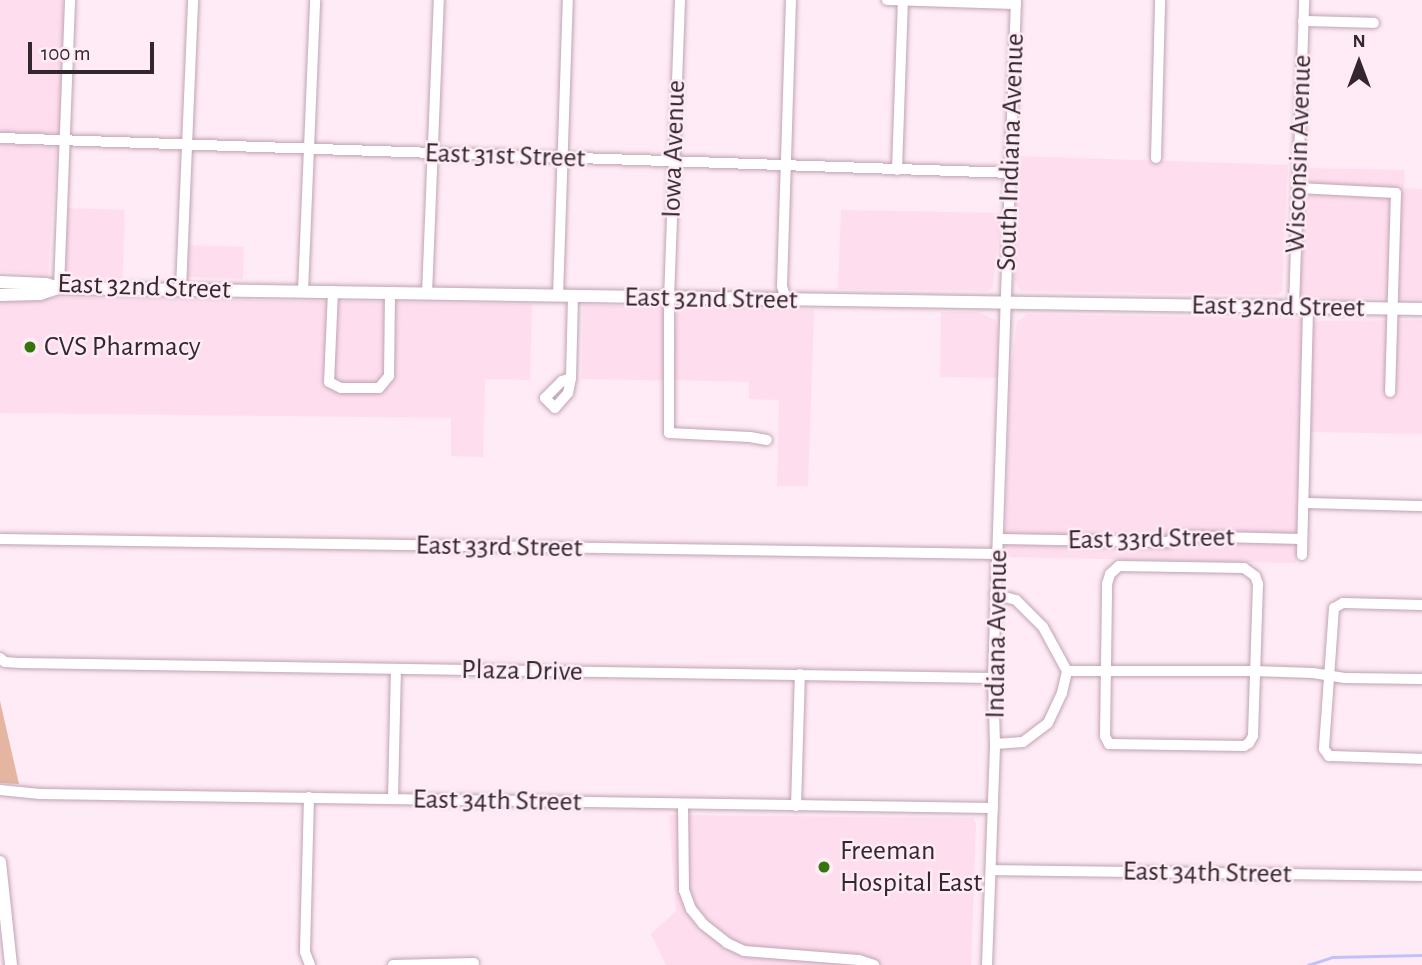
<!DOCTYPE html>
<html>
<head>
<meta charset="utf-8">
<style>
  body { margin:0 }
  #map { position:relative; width:1422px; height:965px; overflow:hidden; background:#feebf5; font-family:"Alegreya Sans",sans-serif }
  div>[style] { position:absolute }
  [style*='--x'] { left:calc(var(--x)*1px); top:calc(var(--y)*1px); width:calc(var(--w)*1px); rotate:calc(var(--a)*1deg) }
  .built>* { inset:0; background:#fedeee; transform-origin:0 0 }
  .green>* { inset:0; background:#e4b5a0 }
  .stream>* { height:2.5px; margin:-1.25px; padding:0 1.25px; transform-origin:1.25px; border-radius:1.25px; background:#c1c1fa }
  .roads { filter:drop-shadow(0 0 2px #c1a3b3) drop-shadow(0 0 2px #c1a3b3) }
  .minor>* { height:10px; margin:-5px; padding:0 5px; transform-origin:5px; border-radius:5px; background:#fff }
  .major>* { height:12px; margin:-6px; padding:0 6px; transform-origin:6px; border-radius:6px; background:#fff }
  .dots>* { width:19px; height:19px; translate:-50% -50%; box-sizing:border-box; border:4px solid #feebf5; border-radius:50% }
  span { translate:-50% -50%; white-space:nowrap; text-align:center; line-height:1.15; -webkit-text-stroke:5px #feebf5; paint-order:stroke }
  .street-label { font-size:28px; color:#33272d }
  .poi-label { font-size:28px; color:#33272d }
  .left { translate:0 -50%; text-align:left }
  .north { position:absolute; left:1324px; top:28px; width:70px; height:70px; -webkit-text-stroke:5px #feebf5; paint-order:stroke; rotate:0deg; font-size:19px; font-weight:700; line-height:28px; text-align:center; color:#33272d }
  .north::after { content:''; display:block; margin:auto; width:24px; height:32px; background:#33272d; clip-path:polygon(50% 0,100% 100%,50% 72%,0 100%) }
  .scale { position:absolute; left:28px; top:42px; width:126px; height:32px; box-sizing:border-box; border:4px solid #33272d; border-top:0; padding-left:9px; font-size:21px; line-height:24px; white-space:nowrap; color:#33272d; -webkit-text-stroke:5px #feebf5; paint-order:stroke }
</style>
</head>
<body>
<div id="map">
  <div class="built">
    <i style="left:0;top:0;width:63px;height:133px"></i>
    <i style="left:0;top:144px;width:57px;height:127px;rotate:4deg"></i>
    <i style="clip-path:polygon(1017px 156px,1288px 165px,1282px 292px,1277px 295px,1021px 291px,1014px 279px)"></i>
    <i style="clip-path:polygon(1304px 168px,1405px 170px,1404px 188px,1422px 189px,1422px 299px,1304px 297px,1299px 293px)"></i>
    <i style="left:67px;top:208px;width:58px;height:68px;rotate:2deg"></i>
    <i style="clip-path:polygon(841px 210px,1001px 213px,993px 287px,987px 291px,838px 289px)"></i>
    <i style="left:189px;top:245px;width:55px;height:32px;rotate:2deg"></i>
    <i style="clip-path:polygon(18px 297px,532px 304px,530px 380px,485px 379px,483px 457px,451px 456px,451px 418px,0 413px,0 299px)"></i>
    <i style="left:583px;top:305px;width:82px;height:74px;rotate:1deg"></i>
    <i style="clip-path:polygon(685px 307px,814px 310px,808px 486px,777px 486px,779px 400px,749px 399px,749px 382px,673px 380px,676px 313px)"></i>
    <i style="clip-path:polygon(941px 312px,978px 312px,995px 320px,998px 327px,998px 378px,940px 377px)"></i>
    <i style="clip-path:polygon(1027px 314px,1301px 319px,1303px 324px,1296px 563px,1005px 557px,1010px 374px,1017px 322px)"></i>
    <i style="clip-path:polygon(1422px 320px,1422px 434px,1311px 432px,1313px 325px,1316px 321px)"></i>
    <i style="clip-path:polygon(669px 815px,973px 818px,976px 824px,971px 965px,666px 965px,651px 934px,676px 911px)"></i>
  </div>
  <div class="green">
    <i style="clip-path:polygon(0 701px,19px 784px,0 783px)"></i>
  </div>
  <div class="stream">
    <i style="--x:1308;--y:965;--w:25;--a:-18"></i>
    <i style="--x:1332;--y:957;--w:90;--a:-1.3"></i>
  </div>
  <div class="roads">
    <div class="minor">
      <i style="--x:680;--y:0;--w:299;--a:92.1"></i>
      <i style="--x:669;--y:299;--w:134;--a:90"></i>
      <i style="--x:669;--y:433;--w:81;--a:2.8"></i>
      <i style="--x:750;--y:437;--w:17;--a:10"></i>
      <i style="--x:887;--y:0;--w:129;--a:1.8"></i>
      <i style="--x:1303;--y:21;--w:71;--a:1.6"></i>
      <i style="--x:0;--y:138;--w:1011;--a:1.98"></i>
      <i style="--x:1156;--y:158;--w:158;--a:-88.5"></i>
      <i style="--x:897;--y:170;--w:170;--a:-88"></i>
      <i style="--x:1298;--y:188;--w:98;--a:2.9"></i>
      <i style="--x:1396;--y:193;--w:199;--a:91.7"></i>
      <i style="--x:59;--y:288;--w:288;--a:-87.8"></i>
      <i style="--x:181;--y:289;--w:289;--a:-87.6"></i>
      <i style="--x:303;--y:291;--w:291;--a:-87.6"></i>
      <i style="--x:333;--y:291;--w:91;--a:92.5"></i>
      <i style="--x:329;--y:382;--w:13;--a:27"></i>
      <i style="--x:341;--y:388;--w:38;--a:0"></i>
      <i style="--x:379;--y:388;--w:16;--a:-50"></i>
      <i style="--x:389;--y:376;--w:83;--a:-89.3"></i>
      <i style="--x:427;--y:294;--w:294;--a:-87.7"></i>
      <i style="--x:558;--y:296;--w:296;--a:-88.1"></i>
      <i style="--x:786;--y:300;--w:15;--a:-106"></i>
      <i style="--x:782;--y:286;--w:286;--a:-88.2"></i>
      <i style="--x:1294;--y:308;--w:308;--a:-88.1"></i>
      <i style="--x:571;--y:378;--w:15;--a:101"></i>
      <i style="--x:568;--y:393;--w:20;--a:131"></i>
      <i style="--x:555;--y:408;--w:14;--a:-135"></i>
      <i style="--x:545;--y:398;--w:24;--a:-45"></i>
      <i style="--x:562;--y:381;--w:9;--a:-18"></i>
      <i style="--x:571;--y:378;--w:82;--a:-88.6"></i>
      <i style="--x:1304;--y:503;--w:118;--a:1.5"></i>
      <i style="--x:0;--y:539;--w:998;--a:0.86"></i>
      <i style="--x:1000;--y:539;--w:169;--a:1"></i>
      <i style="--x:1169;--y:542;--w:8;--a:-50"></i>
      <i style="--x:1174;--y:536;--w:128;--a:1.3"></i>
      <i style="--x:1302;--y:555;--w:247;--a:-88.6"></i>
      <i style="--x:1119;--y:566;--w:125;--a:0.9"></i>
      <i style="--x:1244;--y:568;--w:14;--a:36"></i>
      <i style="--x:1255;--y:576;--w:9;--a:69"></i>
      <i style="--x:1258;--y:584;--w:152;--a:91.9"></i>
      <i style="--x:1253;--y:736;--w:8;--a:120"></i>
      <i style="--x:1249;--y:743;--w:6;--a:149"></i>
      <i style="--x:1244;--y:746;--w:135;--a:-179.2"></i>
      <i style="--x:1109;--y:744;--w:9;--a:-117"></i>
      <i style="--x:1105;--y:736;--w:152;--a:-89.2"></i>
      <i style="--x:1107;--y:584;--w:10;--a:-73"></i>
      <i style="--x:1110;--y:574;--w:12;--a:-42"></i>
      <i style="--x:1422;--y:605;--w:79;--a:-178.5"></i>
      <i style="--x:1343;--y:603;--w:10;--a:151"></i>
      <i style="--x:1334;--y:608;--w:141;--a:94.1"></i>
      <i style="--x:1324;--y:749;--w:9;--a:54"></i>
      <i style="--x:1329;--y:756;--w:93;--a:1.8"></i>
      <i style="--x:0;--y:658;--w:6;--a:39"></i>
      <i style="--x:5;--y:662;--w:16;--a:4"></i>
      <i style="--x:21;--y:663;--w:972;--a:0.88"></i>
      <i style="--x:1067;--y:671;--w:186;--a:0"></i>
      <i style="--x:1253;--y:671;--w:60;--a:1.9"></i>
      <i style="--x:1313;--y:673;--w:32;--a:9"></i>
      <i style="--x:1345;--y:678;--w:77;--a:0.7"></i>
      <i style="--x:995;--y:744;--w:28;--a:-4"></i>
      <i style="--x:1023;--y:742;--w:31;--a:-37"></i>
      <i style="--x:1048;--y:723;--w:33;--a:-65"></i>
      <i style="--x:1062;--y:693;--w:23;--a:-77"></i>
      <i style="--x:1067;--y:671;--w:50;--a:-118.6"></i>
      <i style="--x:1043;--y:627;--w:38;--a:-135"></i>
      <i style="--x:1016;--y:600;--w:22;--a:-164"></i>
      <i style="--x:0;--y:790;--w:40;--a:5.7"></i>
      <i style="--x:40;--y:794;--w:953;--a:0.84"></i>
      <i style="--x:309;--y:797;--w:155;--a:91.5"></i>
      <i style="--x:305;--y:952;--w:14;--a:69"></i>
      <i style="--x:393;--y:799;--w:130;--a:-88.7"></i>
      <i style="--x:683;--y:805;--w:85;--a:89.3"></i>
      <i style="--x:684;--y:890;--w:20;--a:70"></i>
      <i style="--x:691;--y:909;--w:19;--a:51"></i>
      <i style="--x:703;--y:924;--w:31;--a:38"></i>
      <i style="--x:727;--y:943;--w:19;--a:25"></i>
      <i style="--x:744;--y:951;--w:115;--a:4.5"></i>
      <i style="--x:859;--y:960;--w:16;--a:18"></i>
      <i style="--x:796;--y:806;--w:132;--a:-88.3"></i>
      <i style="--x:991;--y:870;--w:431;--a:0.8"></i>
      <i style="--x:393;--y:965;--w:81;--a:-1.4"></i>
      <i style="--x:987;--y:965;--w:221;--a:-87.9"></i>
      <i style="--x:995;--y:744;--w:66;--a:-91.7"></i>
      <i style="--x:993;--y:678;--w:678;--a:-88.06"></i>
    </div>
    <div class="major">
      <i style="--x:0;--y:282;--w:46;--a:2.5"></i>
      <i style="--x:46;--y:284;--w:14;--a:17"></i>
      <i style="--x:59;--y:288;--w:1363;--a:0.88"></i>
      <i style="--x:0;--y:295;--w:40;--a:-1.4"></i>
      <i style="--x:40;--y:294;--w:20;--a:-18"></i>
      <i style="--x:0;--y:862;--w:104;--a:83.9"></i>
    </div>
  </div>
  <div class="dots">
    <i style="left:30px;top:347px;background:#36740c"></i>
    <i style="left:824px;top:867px;background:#36740c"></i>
  </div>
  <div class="street-label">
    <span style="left:674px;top:149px;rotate:-88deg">Iowa Avenue</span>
    <span style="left:1011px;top:152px;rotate:-88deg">South Indiana Avenue</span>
    <span style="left:1299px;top:154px;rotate:-88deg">Wisconsin Avenue</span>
    <span style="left:505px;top:156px;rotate:2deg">East 31st Street</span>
    <span style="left:144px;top:287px;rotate:2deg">East 32nd Street</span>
    <span style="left:711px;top:299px;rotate:1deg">East 32nd Street</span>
    <span style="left:1278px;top:307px;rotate:1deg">East 32nd Street</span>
    <span style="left:1151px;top:539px;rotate:-1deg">East 33rd Street</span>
    <span style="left:499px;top:547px;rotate:1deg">East 33rd Street</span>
    <span style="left:997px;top:634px;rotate:-89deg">Indiana Avenue</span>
    <span style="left:522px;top:671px;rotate:1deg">Plaza Drive</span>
    <span style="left:497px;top:801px;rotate:1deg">East 34th Street</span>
    <span style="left:1207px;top:873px;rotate:1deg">East 34th Street</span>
  </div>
  <div class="poi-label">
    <span class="left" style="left:44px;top:347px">CVS Pharmacy</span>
    <span class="left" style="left:840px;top:867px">Freeman<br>Hospital East</span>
  </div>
  <div class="north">N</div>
  <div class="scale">100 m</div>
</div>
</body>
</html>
